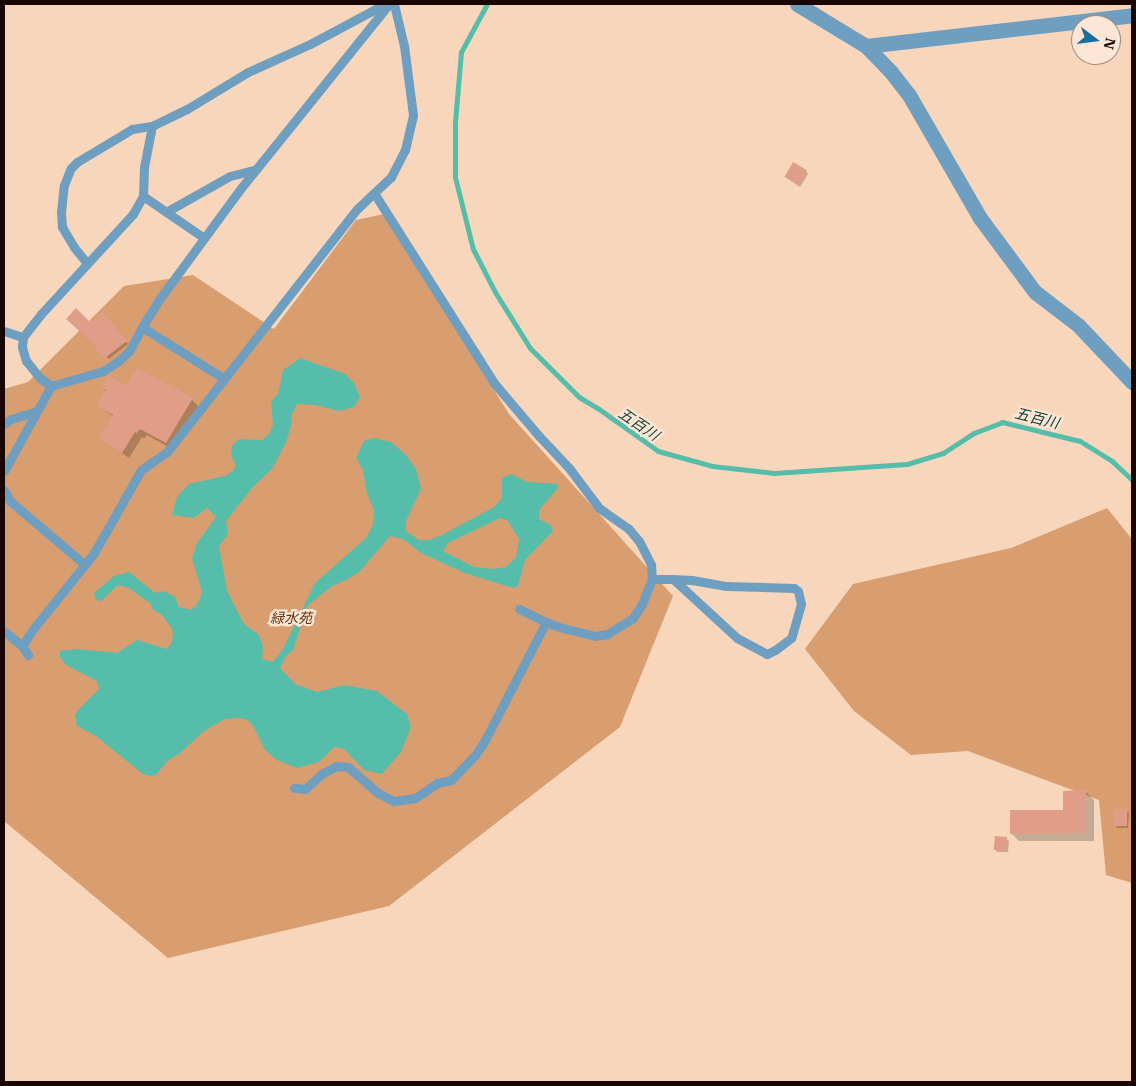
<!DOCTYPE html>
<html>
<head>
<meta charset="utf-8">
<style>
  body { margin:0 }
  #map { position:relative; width:1136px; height:1086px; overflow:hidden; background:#f8d6bc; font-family:"IBM Plex Serif","Noto Sans JP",serif }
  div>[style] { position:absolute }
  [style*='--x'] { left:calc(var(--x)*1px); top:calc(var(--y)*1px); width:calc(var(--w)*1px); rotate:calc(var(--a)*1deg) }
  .green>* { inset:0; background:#d89e70 }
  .water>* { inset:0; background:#55bda9 }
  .shadow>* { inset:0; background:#0003 }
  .stream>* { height:5px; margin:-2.5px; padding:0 2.5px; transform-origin:2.5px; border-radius:2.5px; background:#55bda9 }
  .building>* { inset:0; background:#e09e88; transform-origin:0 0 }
  .service>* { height:9px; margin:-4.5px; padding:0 4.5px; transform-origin:4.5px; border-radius:4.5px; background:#6e9fc1 }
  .minor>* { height:15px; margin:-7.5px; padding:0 7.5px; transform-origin:7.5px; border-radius:7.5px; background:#6e9fc1 }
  span { translate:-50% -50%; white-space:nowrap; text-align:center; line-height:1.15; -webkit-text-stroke:4.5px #fde6d5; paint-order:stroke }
  .park-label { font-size:14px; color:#633913; font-style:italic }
  .water-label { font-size:15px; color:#0d3d35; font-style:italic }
  .frame { position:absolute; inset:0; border:5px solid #190600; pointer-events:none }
  .north { position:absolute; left:1071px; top:15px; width:50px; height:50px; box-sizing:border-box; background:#fde6d5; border:1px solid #a28c80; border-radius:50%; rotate:105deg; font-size:14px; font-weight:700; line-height:20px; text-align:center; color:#190600 }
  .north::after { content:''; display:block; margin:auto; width:18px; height:22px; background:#166f9f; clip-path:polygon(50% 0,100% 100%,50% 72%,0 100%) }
</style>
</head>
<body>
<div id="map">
  <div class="green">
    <i style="clip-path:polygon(384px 214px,509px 414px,673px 596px,620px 727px,389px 906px,168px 958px,4px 821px,4px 389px,28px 382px,124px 286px,193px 275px,274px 329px,356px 220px)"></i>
    <i style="clip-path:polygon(1107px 508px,1132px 539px,1132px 883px,1106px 875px,1099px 800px,968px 751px,911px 755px,854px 711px,805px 649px,853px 584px,1011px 548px)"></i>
  </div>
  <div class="water">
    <i style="clip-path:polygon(evenodd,300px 358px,345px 374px,354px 383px,360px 397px,354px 407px,339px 411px,315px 405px,297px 404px,291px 416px,292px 423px,286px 442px,272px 469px,253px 487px,226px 521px,228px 534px,219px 546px,227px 591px,244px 624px,259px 635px,263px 647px,262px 659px,273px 662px,283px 649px,315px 583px,366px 538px,373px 525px,374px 511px,366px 490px,363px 470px,356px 458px,364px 441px,373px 438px,391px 442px,406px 455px,416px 469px,421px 489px,406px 521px,406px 531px,419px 540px,429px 540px,440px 536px,494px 507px,502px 498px,502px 478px,511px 474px,527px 482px,558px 484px,558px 488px,539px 510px,539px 519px,551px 525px,553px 531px,525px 560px,518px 586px,513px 588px,465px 573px,421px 553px,403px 539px,390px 536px,360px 571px,348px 579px,332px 586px,307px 606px,293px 650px,286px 656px,280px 668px,295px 684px,317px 692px,344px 685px,377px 691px,407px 714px,411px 727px,401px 752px,382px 774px,364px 770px,344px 749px,334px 747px,319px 762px,297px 768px,277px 760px,265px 750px,252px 724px,246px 719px,236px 718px,225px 719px,204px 731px,179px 754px,167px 761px,157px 774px,152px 776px,143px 774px,96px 736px,77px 726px,75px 715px,79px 709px,99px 689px,97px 681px,66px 665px,60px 657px,60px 651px,77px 649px,117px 653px,137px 640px,167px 649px,172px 642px,173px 630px,162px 615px,152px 609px,151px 604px,129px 588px,118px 585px,101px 601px,96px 600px,94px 593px,114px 576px,129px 572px,155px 593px,164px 591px,175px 597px,179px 607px,191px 610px,198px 603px,202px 592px,192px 558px,197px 543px,216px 517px,207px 508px,194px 518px,172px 515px,177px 497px,189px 484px,225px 476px,233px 471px,236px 465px,231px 455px,232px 446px,239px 439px,262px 440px,269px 434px,273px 425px,271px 401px,278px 394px,283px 370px,300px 358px,500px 518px,507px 520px,519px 539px,516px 557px,506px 567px,492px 569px,474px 567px,443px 551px,448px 543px,500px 518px)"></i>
  </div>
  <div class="shadow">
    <i style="clip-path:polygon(806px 171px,808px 174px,800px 187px,785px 177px)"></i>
    <i style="clip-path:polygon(106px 316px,128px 344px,109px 359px,97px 348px,98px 347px,90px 323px)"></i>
    <i style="clip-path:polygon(103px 388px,127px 388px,192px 400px,198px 406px,172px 449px,147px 435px,144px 439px,142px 437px,129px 458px,101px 438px,114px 417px,99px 406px,106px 392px)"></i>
    <i style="clip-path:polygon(1086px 792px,1094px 800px,1094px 841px,1019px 841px,1011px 833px,1064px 811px)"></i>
    <i style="clip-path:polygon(1126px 811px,1129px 813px,1128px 828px,1117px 828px,1115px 825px)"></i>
    <i style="clip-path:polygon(1006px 838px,1009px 841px,1008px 852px,997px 852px,995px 849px)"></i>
  </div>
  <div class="stream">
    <i style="--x:487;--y:4;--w:55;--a:118.4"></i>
    <i style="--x:461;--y:52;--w:70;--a:94.9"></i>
    <i style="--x:455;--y:122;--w:55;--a:90"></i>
    <i style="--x:455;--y:177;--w:74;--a:76"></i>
    <i style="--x:473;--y:249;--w:48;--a:62.9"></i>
    <i style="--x:495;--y:292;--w:66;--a:58"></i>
    <i style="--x:530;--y:348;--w:69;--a:45"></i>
    <i style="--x:579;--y:397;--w:23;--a:31"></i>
    <i style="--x:599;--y:409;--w:72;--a:35.4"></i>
    <i style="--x:658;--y:451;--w:56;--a:15.5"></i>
    <i style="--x:712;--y:466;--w:62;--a:6.4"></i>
    <i style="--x:774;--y:473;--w:133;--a:-3.9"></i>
    <i style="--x:907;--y:464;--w:38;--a:-17"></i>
    <i style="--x:943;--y:453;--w:37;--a:-33"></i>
    <i style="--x:974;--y:433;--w:30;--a:-21"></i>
    <i style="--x:1002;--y:422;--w:80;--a:13.7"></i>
    <i style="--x:1080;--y:441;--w:39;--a:32"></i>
    <i style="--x:1113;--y:462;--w:26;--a:43"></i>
  </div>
  <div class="building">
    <i style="left:793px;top:162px;width:16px;height:17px;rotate:30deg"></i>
    <i style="clip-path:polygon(76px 308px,90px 322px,103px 312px,127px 341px,105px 358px,95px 348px,97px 347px,66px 319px)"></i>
    <i style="clip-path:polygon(137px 368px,193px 398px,166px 443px,140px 429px,137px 433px,135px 432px,122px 453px,99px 438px,113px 415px,97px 406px,106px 390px,101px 388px,108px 376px,127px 386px)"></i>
    <i style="clip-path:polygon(1086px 790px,1086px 833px,1010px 834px,1010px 810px,1063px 810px,1063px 791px)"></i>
    <i style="left:1114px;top:809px;width:13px;height:17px"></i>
    <i style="left:995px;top:836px;width:12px;height:14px;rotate:5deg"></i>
  </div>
  <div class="service">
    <i style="--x:374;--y:193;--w:225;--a:57.7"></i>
    <i style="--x:494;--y:383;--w:70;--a:49.7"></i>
    <i style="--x:539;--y:436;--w:44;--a:46.8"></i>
    <i style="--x:569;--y:468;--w:50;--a:53.1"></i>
    <i style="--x:599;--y:508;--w:35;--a:35"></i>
    <i style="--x:628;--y:528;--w:17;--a:50"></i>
    <i style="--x:639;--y:541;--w:27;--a:63"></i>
    <i style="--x:651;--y:565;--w:14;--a:86"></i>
    <i style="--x:652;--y:579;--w:27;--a:112"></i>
    <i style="--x:642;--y:604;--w:17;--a:123"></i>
    <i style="--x:633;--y:618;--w:31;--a:148"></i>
    <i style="--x:607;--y:634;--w:12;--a:171"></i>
    <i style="--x:595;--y:636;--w:30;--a:-166"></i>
    <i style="--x:566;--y:629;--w:21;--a:-161"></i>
    <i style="--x:546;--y:622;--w:30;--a:-154"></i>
    <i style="--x:143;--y:196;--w:74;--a:34.5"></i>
    <i style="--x:166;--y:212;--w:73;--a:-29.4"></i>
    <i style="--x:230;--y:176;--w:25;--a:-14"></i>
    <i style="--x:86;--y:262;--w:19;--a:-129"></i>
    <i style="--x:74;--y:247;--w:23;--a:-121"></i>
    <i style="--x:62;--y:227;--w:15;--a:-94"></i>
    <i style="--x:61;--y:212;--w:27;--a:-84"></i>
    <i style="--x:64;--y:185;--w:18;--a:-68"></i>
    <i style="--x:71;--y:168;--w:8;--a:-45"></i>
    <i style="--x:77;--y:162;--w:64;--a:-31"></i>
    <i style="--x:132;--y:129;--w:20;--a:-9"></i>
    <i style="--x:152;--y:126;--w:39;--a:-26"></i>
    <i style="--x:187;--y:109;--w:71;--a:-31.2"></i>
    <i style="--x:248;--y:72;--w:68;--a:-24.3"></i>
    <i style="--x:310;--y:44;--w:85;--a:-28.1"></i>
    <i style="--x:142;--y:327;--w:27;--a:118"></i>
    <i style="--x:129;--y:351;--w:16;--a:137"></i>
    <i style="--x:117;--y:362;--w:17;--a:147"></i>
    <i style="--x:103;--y:371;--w:54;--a:163.9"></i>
    <i style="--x:51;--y:386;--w:14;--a:-144"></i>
    <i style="--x:40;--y:378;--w:22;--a:-129"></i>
    <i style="--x:26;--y:361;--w:15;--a:-106"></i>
    <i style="--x:22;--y:347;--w:10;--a:-84"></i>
    <i style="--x:23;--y:337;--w:29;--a:-52"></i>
    <i style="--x:41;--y:314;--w:136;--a:-47.4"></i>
    <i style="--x:133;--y:214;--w:21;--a:-61"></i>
    <i style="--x:143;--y:196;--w:29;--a:-88"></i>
    <i style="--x:144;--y:167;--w:42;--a:-79"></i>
    <i style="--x:4;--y:331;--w:20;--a:18"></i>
    <i style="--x:223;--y:378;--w:96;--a:-147.8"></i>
    <i style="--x:142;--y:327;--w:31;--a:-58"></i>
    <i style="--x:158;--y:301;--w:140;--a:-53.7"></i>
    <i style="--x:241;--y:188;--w:236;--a:-51.2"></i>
    <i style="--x:4;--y:424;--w:9;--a:-36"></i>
    <i style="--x:11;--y:419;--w:27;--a:-17"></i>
    <i style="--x:4;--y:471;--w:97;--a:-61.1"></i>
    <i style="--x:4;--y:490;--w:13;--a:61"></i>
    <i style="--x:10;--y:501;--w:97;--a:40.4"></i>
    <i style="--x:652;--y:579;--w:21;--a:0"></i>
    <i style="--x:673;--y:579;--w:19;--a:3"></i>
    <i style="--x:692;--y:580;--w:35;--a:10"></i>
    <i style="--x:726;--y:586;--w:68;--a:1.7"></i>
    <i style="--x:794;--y:588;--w:5;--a:37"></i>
    <i style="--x:798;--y:591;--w:13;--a:77"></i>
    <i style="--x:801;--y:604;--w:35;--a:106"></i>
    <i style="--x:791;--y:638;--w:20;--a:143"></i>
    <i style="--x:775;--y:650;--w:9;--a:153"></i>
    <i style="--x:767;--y:654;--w:34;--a:-152"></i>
    <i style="--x:737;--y:638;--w:87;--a:-137.3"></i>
    <i style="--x:4;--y:631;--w:23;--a:40"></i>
    <i style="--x:22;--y:646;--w:11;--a:56"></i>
    <i style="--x:22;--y:646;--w:20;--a:-57"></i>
    <i style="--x:33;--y:629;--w:97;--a:-51.2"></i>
    <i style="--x:94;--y:553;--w:95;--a:-60.5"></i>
    <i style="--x:141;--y:470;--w:32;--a:-35"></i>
    <i style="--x:167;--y:452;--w:308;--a:-52"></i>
    <i style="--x:357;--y:209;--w:47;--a:-43.3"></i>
    <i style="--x:391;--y:177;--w:30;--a:-63"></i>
    <i style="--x:405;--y:150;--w:36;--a:-77"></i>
    <i style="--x:413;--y:115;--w:70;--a:-97.4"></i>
    <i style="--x:404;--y:46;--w:43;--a:-103.4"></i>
    <i style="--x:294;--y:788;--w:11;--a:5"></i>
    <i style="--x:305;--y:789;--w:24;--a:-42"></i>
    <i style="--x:323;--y:773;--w:16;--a:-27"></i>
    <i style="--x:337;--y:766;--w:11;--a:5"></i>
    <i style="--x:348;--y:767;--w:40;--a:41"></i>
    <i style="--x:378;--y:793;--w:18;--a:27"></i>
    <i style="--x:394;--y:801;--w:21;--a:-8"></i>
    <i style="--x:415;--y:798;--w:27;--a:-34"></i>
    <i style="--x:437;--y:783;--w:14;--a:-12"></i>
    <i style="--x:451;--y:780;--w:35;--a:-46"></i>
    <i style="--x:475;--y:755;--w:16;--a:-55"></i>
    <i style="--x:484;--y:742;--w:135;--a:-62.7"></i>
  </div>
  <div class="minor">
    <i style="--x:797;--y:4;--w:81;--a:31.3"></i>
    <i style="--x:866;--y:46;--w:36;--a:46"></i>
    <i style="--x:891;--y:72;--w:29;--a:52"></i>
    <i style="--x:909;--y:95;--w:142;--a:60"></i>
    <i style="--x:980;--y:218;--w:92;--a:53.4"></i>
    <i style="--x:1035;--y:292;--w:54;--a:37.5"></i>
    <i style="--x:1078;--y:325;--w:79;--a:46.5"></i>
    <i style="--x:866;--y:46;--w:268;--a:-6.6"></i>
  </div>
  <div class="park-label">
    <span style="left:291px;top:618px">緑水苑</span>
  </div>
  <div class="water-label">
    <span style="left:1037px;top:418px;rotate:14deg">五百川</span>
    <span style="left:639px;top:424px;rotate:34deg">五百川</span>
  </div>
  <div class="frame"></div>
  <div class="north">N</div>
</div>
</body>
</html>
